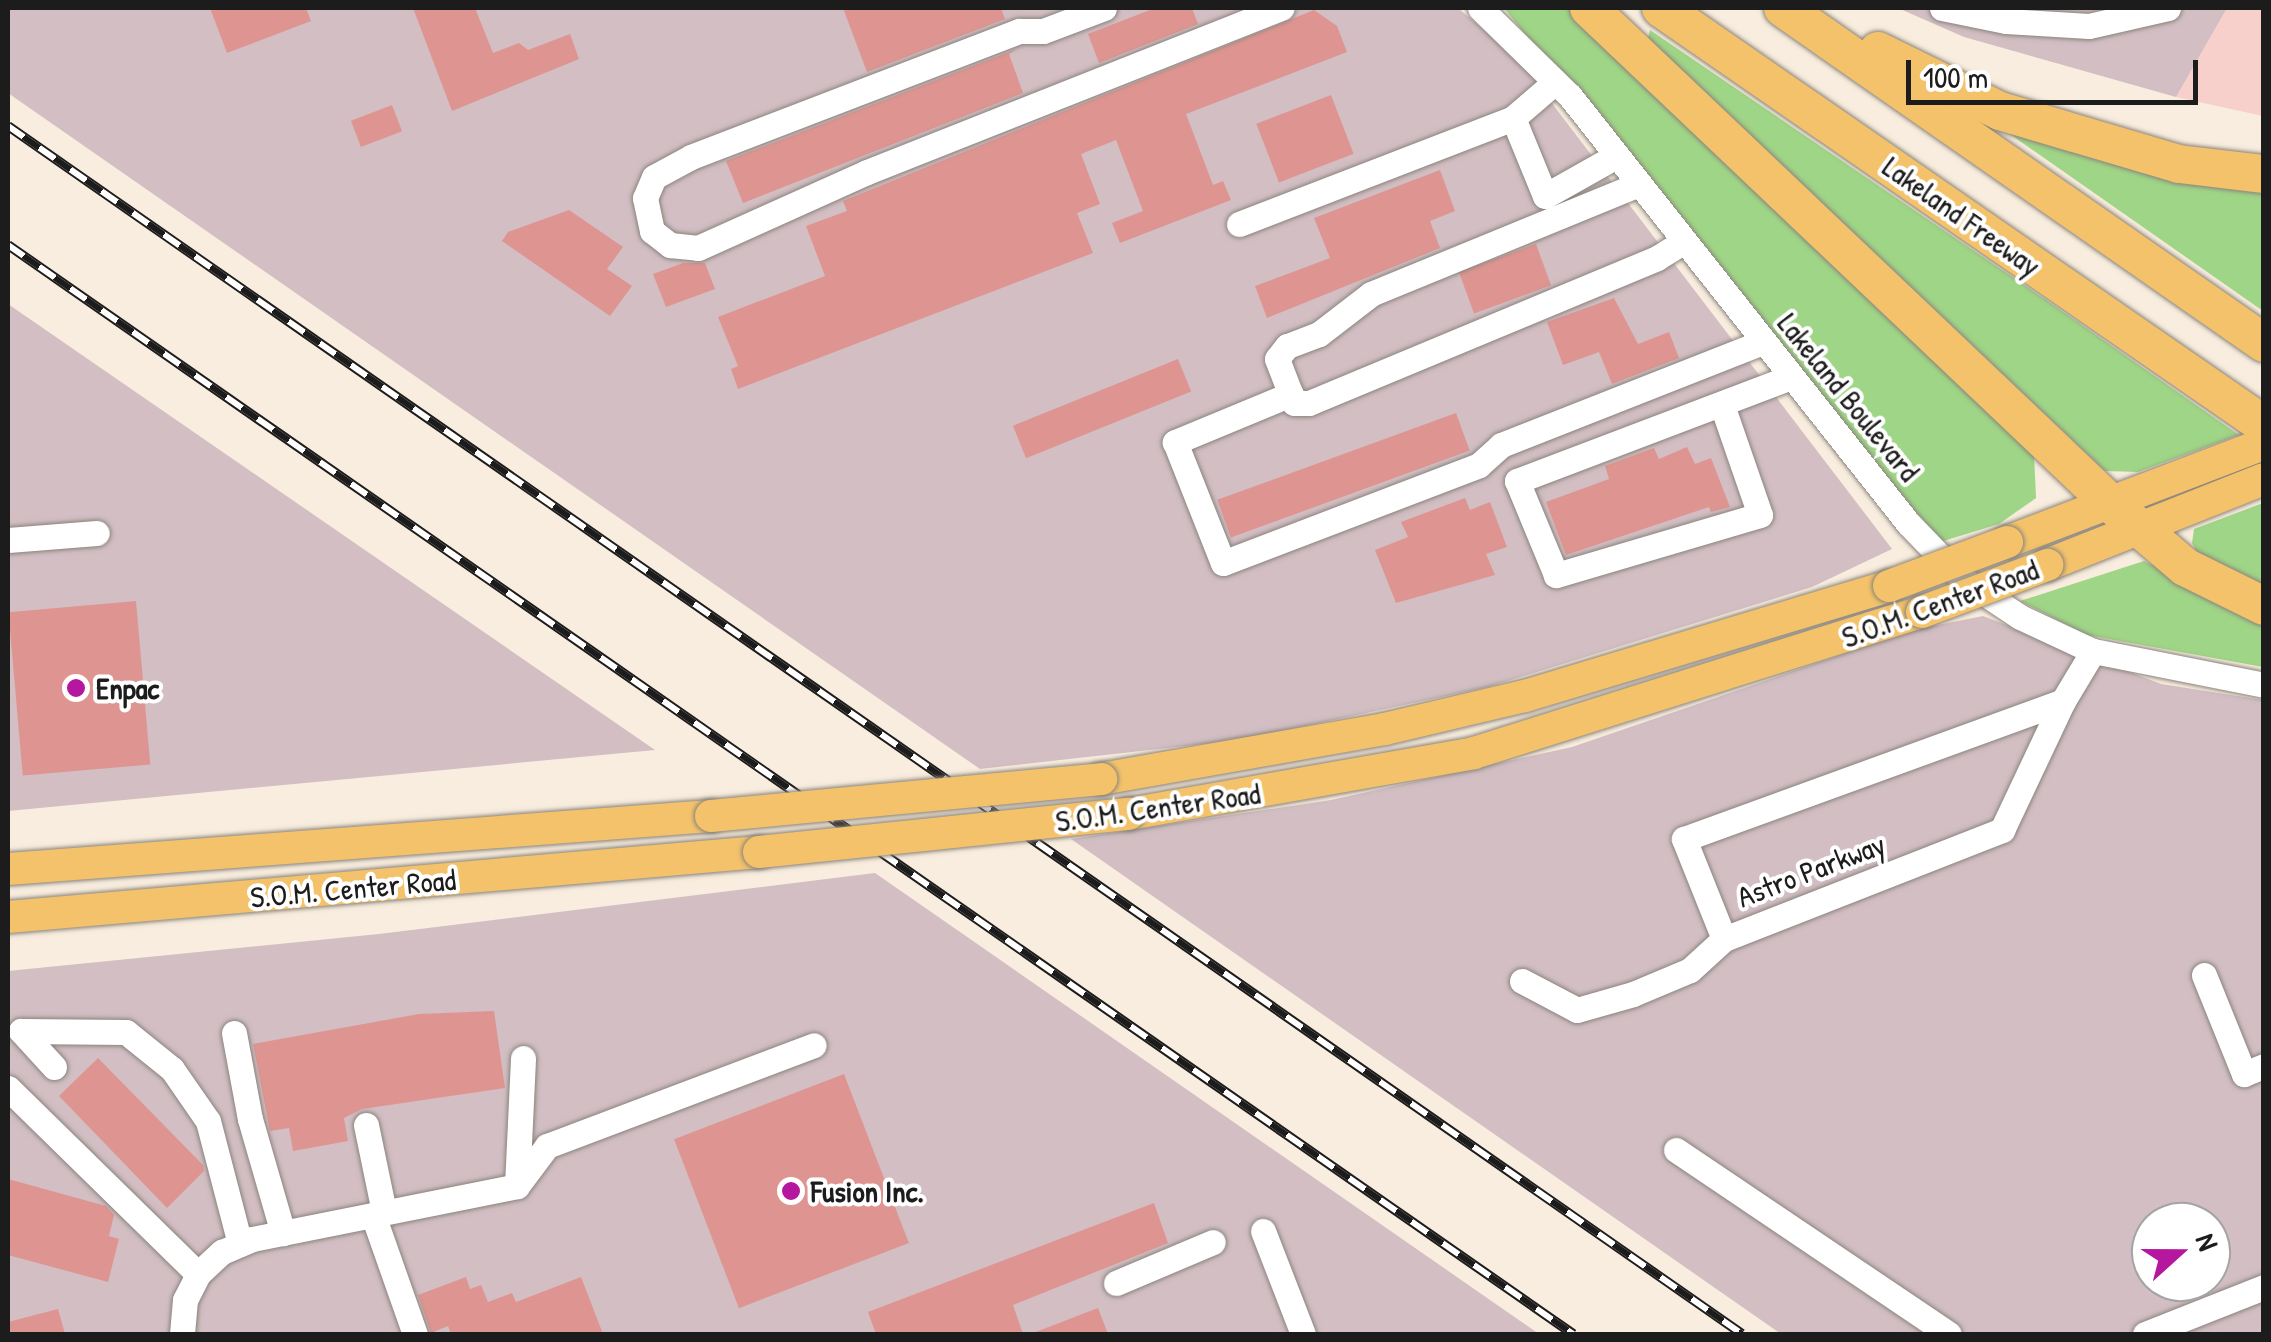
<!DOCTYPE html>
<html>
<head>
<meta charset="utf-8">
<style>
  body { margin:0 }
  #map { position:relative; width:2271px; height:1342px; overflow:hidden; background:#f8edde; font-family:"Patrick Hand",sans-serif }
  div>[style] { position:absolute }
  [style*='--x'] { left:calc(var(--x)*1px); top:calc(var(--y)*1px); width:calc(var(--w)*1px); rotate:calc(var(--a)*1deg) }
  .built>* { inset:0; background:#f7d0cc }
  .industrial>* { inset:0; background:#d2bec3 }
  .green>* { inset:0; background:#9fd586 }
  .building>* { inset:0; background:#de9591; transform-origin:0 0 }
  .roads { filter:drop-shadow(0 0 2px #8a847d) drop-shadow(0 0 2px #8a847d) }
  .minor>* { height:25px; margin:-12.5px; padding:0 12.5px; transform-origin:12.5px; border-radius:12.5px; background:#fff }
  .major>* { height:32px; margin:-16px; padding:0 16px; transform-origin:16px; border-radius:16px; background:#f3c26a }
  .highway>* { height:38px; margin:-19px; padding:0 19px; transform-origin:19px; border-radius:19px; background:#f3c26a }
  .rail>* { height:10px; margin-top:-5px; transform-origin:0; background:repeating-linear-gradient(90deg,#fff 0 19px,#1c1c1c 0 38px); box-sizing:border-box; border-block:2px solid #1c1c1c }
  .bridges { filter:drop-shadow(0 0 2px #8a847d) drop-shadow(0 0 2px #8a847d) }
  .major-bridge>* { height:32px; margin:-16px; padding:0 16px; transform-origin:16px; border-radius:16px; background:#f3c26a }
  .dots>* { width:28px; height:28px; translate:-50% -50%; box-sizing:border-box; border:5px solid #fff; border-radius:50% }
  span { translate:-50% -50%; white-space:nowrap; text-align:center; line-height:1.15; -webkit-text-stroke:8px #fff; paint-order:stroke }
  .street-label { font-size:30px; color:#1c1c1c }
  .poi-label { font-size:30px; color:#1c1c1c; font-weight:700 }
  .left { translate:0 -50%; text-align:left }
  .frame { position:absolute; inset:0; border:10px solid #1c1c1c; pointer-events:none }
  .north { position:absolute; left:2131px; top:1202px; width:100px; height:100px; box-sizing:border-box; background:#fff; border:2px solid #a4a4a4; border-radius:50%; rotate:69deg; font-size:28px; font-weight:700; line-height:40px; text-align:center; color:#1c1c1c }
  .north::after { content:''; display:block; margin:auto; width:35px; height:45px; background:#b5179e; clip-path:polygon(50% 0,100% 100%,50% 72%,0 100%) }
  .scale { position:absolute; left:1906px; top:60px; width:292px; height:45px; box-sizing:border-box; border:5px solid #1c1c1c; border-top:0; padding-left:12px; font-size:30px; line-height:35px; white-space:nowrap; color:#1c1c1c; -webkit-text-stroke:8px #fff; paint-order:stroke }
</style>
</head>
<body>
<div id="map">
  <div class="built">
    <i style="clip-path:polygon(2227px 8px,2263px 8px,2263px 116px,2176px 97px)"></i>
  </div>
  <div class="industrial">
    <i style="clip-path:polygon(8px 8px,1458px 8px,1518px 59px,1892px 549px,1812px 587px,1488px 687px,1239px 740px,980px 769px,8px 93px)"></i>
    <i style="clip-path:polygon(1898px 8px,2227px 8px,2176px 97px,1964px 37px)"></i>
    <i style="clip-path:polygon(8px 304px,655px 750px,8px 811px)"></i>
    <i style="clip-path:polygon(evenodd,1983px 616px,2161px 684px,2263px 700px,2263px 1334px,1781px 1334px,1071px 839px,1331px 800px,1572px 747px,1913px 630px,1983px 616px,2151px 1222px,2211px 1222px,2211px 1282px,2151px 1282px,2151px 1222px)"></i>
    <i style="clip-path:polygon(875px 873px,1539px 1334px,8px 1334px,8px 971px,379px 934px)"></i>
  </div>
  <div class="green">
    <i style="clip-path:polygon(1504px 8px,1568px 8px,2034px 454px,2036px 498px,1999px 524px,1940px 542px)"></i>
    <i style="clip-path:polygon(1650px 30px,2049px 302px,2239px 435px,2138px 472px,2105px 471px,1648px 38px)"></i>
    <i style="clip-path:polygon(1974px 109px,2263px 182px,2263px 311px)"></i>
    <i style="clip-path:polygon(2263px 503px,2263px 602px,2201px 560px,2192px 543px,2194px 529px)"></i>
    <i style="clip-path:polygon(2144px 561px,2263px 618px,2263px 667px,2087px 635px,2020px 601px)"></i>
  </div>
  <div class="building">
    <i style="clip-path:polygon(210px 8px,306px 8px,311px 21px,227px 53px)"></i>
    <i style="clip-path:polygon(413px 8px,475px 8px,493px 53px,519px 43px,528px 50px,570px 34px,579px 59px,452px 111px)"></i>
    <i style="clip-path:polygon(843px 8px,1001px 8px,1005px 19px,867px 72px)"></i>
    <i style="clip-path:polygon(1155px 8px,1192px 8px,1198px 24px,1099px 63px,1088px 34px)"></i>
    <i style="clip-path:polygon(1314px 10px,1337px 26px,1347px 52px,1186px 114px,1213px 185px,1223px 181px,1231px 200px,1120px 243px,1112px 223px,1143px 211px,1116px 140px,1081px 154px,1100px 204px,1077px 213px,1093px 253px,738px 389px,731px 369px,738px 366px,718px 317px,825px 276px,806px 226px,847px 211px,843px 201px)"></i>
    <i style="clip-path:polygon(1017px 49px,1009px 54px,1023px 93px,743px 203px,726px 161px)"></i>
    <i style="left:1331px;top:95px;width:63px;height:80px;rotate:69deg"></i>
    <i style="left:392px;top:105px;width:28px;height:44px;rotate:69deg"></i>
    <i style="clip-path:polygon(1440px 170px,1455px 211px,1430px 221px,1440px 248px,1267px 318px,1255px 286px,1330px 258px,1314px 218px)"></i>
    <i style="clip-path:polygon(569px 210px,623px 247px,607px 269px,632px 286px,610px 316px,502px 241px,508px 232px)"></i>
    <i style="left:1536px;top:244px;width:44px;height:82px;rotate:70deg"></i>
    <i style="clip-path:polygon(683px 263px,705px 263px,715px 289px,666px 307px,653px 274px)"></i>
    <i style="clip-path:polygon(1614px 298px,1638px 344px,1669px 332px,1679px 358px,1612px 384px,1599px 352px,1563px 365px,1547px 322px)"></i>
    <i style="left:1178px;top:359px;width:35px;height:178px;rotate:68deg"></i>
    <i style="left:1456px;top:413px;width:40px;height:254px;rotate:70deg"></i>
    <i style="clip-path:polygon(1687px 447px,1695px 464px,1711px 458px,1730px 507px,1711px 512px,1709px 507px,1566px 555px,1546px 502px,1609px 479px,1605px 466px,1654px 448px,1659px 459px)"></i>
    <i style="clip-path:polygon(1465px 498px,1470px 510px,1490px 502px,1507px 547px,1486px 554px,1495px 575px,1396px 603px,1375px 550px,1408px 537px,1401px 522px)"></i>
    <i style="left:136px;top:601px;width:164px;height:128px;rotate:85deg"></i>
    <i style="clip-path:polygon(494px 1011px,505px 1088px,362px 1109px,344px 1118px,348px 1141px,293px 1151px,289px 1128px,270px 1131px,253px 1044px,419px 1014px)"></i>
    <i style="clip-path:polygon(98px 1058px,203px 1165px,204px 1171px,167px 1208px,59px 1096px)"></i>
    <i style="left:844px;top:1074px;width:181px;height:182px;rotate:69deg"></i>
    <i style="clip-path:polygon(8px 1179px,106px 1206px,114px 1215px,109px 1236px,119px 1239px,108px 1282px,8px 1255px)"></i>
    <i style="clip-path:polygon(1154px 1203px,1168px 1243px,1013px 1305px,1023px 1334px,876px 1334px,868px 1312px)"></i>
    <i style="clip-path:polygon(466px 1277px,470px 1289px,481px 1285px,488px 1302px,512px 1293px,516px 1302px,581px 1277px,603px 1334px,451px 1334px,448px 1326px,431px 1333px,418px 1295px)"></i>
    <i style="clip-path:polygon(1098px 1308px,1108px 1334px,1033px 1334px,1033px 1333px)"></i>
    <i style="clip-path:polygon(58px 1309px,65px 1334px,8px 1334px,8px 1322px)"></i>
  </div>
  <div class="roads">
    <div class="minor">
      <i style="--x:1104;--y:8;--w:65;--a:159.3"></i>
      <i style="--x:1043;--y:31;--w:24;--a:180"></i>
      <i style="--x:1019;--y:31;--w:351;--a:159"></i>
      <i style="--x:691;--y:157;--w:42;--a:151.6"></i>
      <i style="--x:654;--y:177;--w:23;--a:113"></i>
      <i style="--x:645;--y:198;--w:34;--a:78"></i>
      <i style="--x:652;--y:231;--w:23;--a:38"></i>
      <i style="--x:670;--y:245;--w:28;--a:6"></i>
      <i style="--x:698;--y:248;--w:185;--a:-24.2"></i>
      <i style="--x:867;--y:172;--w:446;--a:-21.6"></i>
      <i style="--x:1480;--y:8;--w:126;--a:44.4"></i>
      <i style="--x:1570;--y:96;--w:545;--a:51.64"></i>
      <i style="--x:1908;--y:523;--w:75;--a:46.1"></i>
      <i style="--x:1960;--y:577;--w:72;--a:33.7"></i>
      <i style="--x:2020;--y:617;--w:81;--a:25"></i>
      <i style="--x:2093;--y:651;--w:174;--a:11.2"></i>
      <i style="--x:1942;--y:8;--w:65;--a:11.5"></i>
      <i style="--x:2006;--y:21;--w:83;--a:3.4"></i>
      <i style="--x:2089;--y:26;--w:81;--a:-12.8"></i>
      <i style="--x:1513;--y:118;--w:84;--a:67.7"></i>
      <i style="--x:1545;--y:196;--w:81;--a:-29.4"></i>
      <i style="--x:1639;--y:184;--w:290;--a:157.7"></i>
      <i style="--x:1371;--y:294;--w:66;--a:142.4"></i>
      <i style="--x:1319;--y:334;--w:34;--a:159"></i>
      <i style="--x:1287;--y:346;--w:16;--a:128"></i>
      <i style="--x:1277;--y:359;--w:47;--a:68.9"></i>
      <i style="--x:1294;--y:403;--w:15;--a:0"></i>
      <i style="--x:1309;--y:403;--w:377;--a:-22.6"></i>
      <i style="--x:1657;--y:258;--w:32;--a:-32"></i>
      <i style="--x:1239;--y:224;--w:294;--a:-21.1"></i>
      <i style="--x:1513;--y:118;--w:55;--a:-40.6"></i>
      <i style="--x:1291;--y:394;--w:126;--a:157.5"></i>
      <i style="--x:1175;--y:442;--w:130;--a:68.4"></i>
      <i style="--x:1223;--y:563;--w:274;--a:-20.9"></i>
      <i style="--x:1479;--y:465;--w:30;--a:-42"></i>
      <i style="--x:1501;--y:445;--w:282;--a:-21.5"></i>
      <i style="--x:1723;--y:408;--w:113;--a:70.9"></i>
      <i style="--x:1760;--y:515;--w:213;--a:163.6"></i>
      <i style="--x:1556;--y:575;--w:102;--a:-112.5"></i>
      <i style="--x:1517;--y:481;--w:293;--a:-20.8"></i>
      <i style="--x:8;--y:540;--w:89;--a:-4.5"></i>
      <i style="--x:1724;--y:939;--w:108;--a:-111.8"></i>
      <i style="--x:1684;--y:839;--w:403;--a:-20"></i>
      <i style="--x:2063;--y:701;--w:58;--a:-59"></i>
      <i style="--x:2204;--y:975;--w:107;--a:68"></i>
      <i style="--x:2244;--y:1074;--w:22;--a:-22"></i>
      <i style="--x:1522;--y:981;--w:62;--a:27.8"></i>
      <i style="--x:1577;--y:1010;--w:58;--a:-15.9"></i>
      <i style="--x:1633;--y:994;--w:62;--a:-22.8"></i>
      <i style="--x:1690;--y:970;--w:46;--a:-42.4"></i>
      <i style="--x:1724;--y:939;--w:299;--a:-21.4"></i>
      <i style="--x:2002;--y:830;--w:143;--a:-64.7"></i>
      <i style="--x:234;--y:1033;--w:87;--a:79.5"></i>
      <i style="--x:250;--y:1119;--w:119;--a:73.9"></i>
      <i style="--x:54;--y:1067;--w:49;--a:-132.5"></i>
      <i style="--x:21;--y:1031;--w:105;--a:0.5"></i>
      <i style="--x:126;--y:1032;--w:59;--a:38.8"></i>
      <i style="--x:172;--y:1069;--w:63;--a:55.3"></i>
      <i style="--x:208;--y:1121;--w:127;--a:75.4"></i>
      <i style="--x:8;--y:1088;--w:266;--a:44.4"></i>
      <i style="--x:366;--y:1125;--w:89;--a:78.3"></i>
      <i style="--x:1676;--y:1150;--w:329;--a:34"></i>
      <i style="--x:517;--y:1186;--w:50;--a:-53.1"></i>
      <i style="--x:547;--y:1146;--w:285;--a:-20.7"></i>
      <i style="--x:517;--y:1186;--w:128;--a:-87.3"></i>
      <i style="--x:373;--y:1215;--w:126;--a:70.6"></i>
      <i style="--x:1263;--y:1231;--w:110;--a:68.8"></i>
      <i style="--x:1116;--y:1283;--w:105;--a:-22.9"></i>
      <i style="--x:182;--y:1334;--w:34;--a:-85"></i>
      <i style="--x:185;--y:1300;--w:29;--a:-63"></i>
      <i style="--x:198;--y:1274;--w:33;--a:-43"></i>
      <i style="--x:222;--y:1252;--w:33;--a:-23"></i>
      <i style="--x:252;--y:1239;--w:270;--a:-11.3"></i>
      <i style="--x:2145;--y:1334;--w:128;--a:-21.6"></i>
    </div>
    <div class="major">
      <i style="--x:2007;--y:542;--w:275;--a:-20.9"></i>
      <i style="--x:2047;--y:565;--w:233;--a:-21.6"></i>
      <i style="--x:1101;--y:779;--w:288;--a:-10"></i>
      <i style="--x:1385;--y:729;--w:144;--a:-13.3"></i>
      <i style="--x:1525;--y:696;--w:380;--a:-16.8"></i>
      <i style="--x:1129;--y:814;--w:350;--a:-10"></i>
      <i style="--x:1474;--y:753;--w:470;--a:-17.5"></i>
      <i style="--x:8;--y:869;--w:705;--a:-4.31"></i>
      <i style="--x:8;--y:917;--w:754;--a:-4.95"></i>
    </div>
    <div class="highway">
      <i style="--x:1589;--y:8;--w:717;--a:43.53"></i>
      <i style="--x:2109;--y:502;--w:100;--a:40.5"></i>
      <i style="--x:2185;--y:567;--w:88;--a:26.3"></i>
      <i style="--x:1661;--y:8;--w:733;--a:34.67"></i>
      <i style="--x:1783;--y:8;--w:586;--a:34.86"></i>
      <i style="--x:1878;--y:51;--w:136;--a:26.2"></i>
      <i style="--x:2000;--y:111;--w:187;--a:16.5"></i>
      <i style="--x:2179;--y:164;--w:86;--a:6.7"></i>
    </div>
  </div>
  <div class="rail">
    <i style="--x:8;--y:126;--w:2113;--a:34.86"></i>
    <i style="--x:8;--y:245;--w:1907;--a:34.83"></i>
  </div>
  <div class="bridges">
    <div class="major-bridge">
      <i style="--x:1889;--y:586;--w:126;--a:-20.4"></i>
      <i style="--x:1922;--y:612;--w:134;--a:-20.6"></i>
      <i style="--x:711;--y:816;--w:392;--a:-5.4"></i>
      <i style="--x:759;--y:852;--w:372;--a:-5.9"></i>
    </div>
  </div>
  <div class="dots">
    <i style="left:76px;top:688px;background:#b5179e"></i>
    <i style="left:791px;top:1191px;background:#b5179e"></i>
  </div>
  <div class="street-label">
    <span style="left:1962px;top:216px;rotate:35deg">Lakeland Freeway</span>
    <span style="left:1849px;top:397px;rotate:51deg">Lakeland Boulevard</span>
    <span style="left:1940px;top:603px;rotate:-20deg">S.O.M. Center Road</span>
    <span style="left:1158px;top:807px;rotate:-8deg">S.O.M. Center Road</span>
    <span style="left:1811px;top:870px;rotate:-21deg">Astro Parkway</span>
    <span style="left:353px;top:888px;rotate:-5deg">S.O.M. Center Road</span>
  </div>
  <div class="poi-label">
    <span class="left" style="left:96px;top:688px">Enpac</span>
    <span class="left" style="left:811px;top:1191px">Fusion Inc.</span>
  </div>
  <div class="frame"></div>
  <div class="north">N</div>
  <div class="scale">100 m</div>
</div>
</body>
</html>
